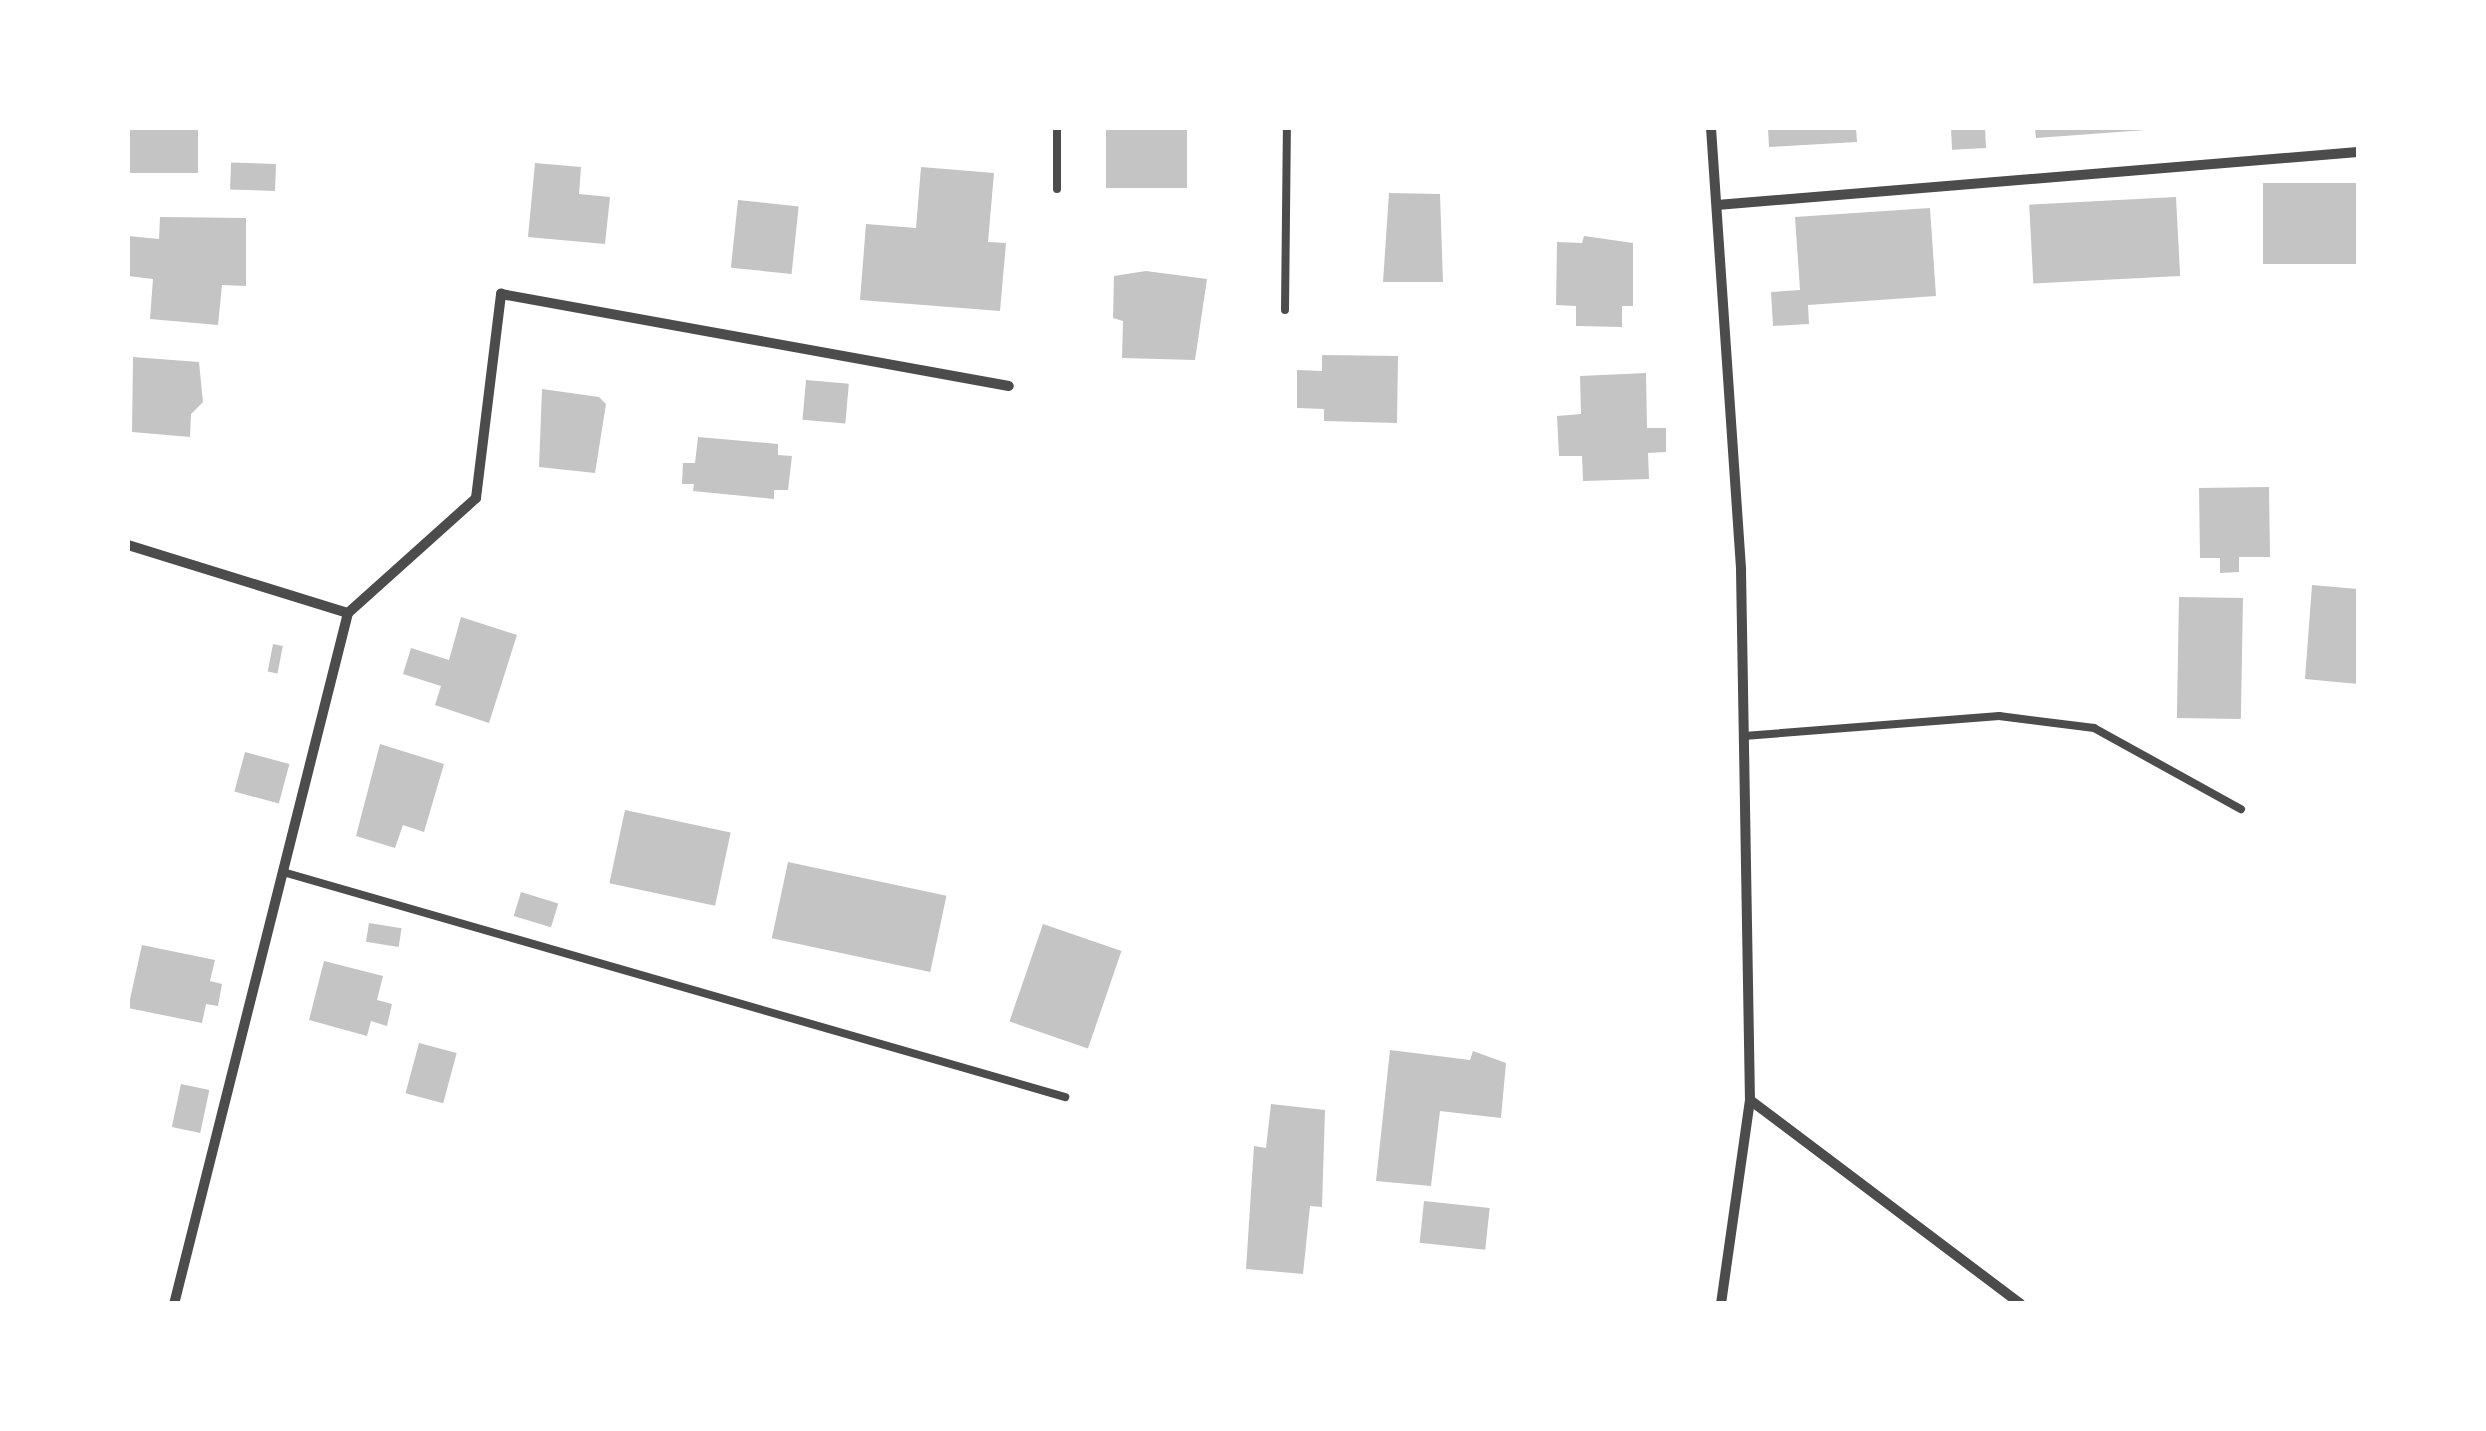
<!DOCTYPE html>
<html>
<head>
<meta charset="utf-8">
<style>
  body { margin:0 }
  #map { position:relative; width:2486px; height:1431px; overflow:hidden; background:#fff; font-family:Rubik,sans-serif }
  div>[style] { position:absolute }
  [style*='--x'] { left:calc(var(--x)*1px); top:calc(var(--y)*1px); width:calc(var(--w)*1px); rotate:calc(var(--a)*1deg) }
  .building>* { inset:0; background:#c4c4c4; transform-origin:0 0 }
  .service>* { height:8px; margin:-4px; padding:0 4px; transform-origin:4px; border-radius:4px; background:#4c4c4c }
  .minor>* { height:10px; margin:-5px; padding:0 5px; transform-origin:5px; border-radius:5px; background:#4c4c4c }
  span { translate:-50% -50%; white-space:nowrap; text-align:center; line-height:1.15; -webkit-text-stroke:8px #fff; paint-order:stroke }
  .frame { position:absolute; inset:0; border:130px solid #fff; pointer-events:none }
</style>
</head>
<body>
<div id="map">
  <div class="building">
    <i style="left:128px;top:128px;width:70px;height:45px"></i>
    <i style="left:1106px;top:128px;width:81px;height:60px"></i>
    <i style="clip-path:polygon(1768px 128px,1856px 128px,1857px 142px,1769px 147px)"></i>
    <i style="left:1985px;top:128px;width:20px;height:34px;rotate:87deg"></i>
    <i style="clip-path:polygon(2035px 128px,2146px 128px,2146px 130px,2036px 138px)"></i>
    <i style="clip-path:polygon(535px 163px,581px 167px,579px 194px,610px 197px,605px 244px,528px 237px)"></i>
    <i style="left:276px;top:164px;width:27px;height:45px;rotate:92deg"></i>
    <i style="clip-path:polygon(921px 167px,994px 173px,988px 242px,1006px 243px,1000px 311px,860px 300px,866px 224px,916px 228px)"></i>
    <i style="left:2358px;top:183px;width:81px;height:95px;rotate:90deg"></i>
    <i style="clip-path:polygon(1389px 193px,1440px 194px,1443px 282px,1383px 282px)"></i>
    <i style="left:2176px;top:197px;width:79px;height:147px;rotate:87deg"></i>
    <i style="left:738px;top:200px;width:61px;height:68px;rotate:6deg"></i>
    <i style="clip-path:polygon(1930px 208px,1936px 296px,1808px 305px,1809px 324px,1773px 326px,1771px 292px,1800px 290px,1795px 217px)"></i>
    <i style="clip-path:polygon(160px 217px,246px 218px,246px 286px,222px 285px,218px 325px,150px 319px,153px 279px,128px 276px,128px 236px,159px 239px)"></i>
    <i style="clip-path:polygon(1584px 236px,1633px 243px,1633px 306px,1622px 306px,1622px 327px,1576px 326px,1576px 306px,1556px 305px,1557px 242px,1582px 243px)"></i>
    <i style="clip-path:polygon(1146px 271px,1207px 279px,1195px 360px,1122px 358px,1123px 321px,1113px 318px,1114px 276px)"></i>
    <i style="clip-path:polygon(1322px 355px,1398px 356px,1397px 423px,1324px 421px,1324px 409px,1297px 408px,1297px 370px,1322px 371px)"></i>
    <i style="clip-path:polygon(133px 357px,199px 362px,203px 402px,191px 414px,190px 437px,132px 432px)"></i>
    <i style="clip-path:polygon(1646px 373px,1647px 428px,1666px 428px,1666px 452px,1648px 453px,1649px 479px,1583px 481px,1582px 456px,1559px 456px,1557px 416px,1581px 414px,1580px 376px)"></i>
    <i style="left:806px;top:380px;width:43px;height:40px;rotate:5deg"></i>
    <i style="clip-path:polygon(542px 389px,599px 397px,606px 404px,595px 473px,539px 467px)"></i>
    <i style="clip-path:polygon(698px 437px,778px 444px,778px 455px,792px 456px,788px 490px,774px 490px,774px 499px,693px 491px,694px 484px,682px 484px,683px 463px,695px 463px)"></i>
    <i style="clip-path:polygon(2269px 487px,2270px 557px,2239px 557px,2239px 572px,2220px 573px,2220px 558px,2200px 558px,2199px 488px)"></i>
    <i style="clip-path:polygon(2312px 585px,2358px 589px,2358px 684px,2305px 679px)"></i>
    <i style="left:2179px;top:597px;width:64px;height:121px;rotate:1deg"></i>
    <i style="clip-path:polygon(461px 617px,517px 635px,489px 723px,435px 705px,441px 686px,403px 674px,411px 648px,449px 660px)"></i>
    <i style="left:273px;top:644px;width:10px;height:28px;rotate:11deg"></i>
    <i style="clip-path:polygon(380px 744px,444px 764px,424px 832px,403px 825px,395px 848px,356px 836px)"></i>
    <i style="left:245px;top:752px;width:46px;height:41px;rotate:15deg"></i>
    <i style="left:625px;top:810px;width:108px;height:75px;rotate:12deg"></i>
    <i style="left:788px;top:862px;width:162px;height:78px;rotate:12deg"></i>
    <i style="left:521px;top:892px;width:39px;height:25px;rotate:17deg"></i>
    <i style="left:369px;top:923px;width:33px;height:19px;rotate:9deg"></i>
    <i style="left:1043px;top:924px;width:83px;height:103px;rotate:19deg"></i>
    <i style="clip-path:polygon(142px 945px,215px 960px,210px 981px,222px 984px,218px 1006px,206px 1004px,202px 1023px,128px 1008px)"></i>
    <i style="clip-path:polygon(324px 961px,383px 976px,377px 1000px,392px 1004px,387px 1026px,371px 1021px,367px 1036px,309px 1020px)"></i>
    <i style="left:419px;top:1043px;width:39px;height:52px;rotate:15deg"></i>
    <i style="clip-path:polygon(1390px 1050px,1470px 1060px,1473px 1051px,1506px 1063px,1501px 1118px,1440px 1111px,1431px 1186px,1376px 1181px)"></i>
    <i style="left:181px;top:1084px;width:29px;height:44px;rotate:12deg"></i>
    <i style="clip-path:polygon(1271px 1104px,1325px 1110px,1322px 1207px,1310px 1206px,1303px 1274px,1246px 1269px,1254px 1146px,1266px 1148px)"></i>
    <i style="left:1424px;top:1201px;width:66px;height:42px;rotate:6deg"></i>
  </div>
  <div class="service">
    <i style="--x:1057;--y:189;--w:61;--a:-90"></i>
    <i style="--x:1285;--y:310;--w:182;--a:-89.4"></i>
    <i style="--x:1744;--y:736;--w:256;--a:-4.5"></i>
    <i style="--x:1999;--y:716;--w:96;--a:7.2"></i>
    <i style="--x:2094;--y:728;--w:168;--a:28.9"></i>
    <i style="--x:283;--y:872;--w:814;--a:16.05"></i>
  </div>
  <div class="minor">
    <i style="--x:1711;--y:128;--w:443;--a:86.1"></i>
    <i style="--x:1741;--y:570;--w:530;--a:89.03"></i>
    <i style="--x:1750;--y:1100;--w:206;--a:98.1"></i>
    <i style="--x:1717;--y:205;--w:643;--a:-4.73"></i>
    <i style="--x:128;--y:545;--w:230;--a:17.2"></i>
    <i style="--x:348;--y:613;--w:713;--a:104.13"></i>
    <i style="--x:348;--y:613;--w:172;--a:-41.9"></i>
    <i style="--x:476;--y:498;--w:206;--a:-83"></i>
    <i style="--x:501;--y:294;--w:516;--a:10.27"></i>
    <i style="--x:1750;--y:1100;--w:339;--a:37"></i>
  </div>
  <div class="frame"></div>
</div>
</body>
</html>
